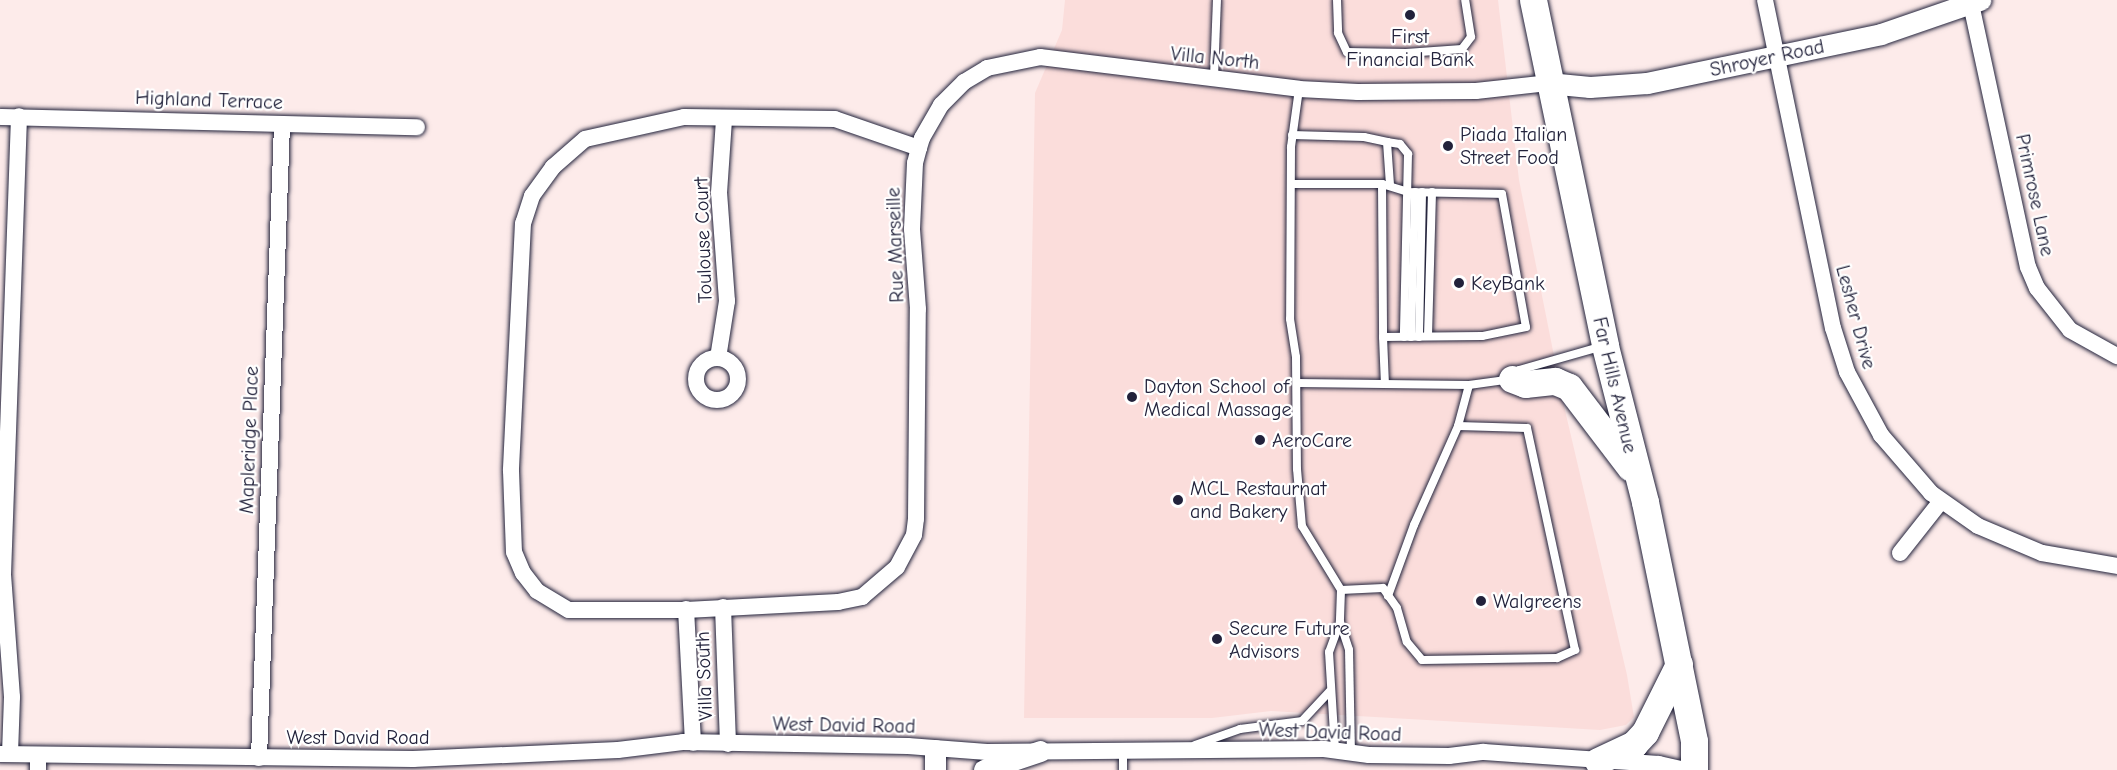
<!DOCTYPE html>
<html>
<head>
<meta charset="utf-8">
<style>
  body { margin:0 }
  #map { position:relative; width:2117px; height:770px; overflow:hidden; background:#fdebea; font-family:"Comic Neue",sans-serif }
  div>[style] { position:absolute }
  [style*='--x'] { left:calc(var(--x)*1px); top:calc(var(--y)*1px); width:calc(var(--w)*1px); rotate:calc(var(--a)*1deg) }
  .built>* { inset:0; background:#fbdddb }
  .roads { filter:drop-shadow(0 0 2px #22223b) drop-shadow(0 0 2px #22223b) }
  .service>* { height:8px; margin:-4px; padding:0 4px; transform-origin:4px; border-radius:4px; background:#fff }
  .minor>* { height:16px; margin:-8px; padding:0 8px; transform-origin:8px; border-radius:8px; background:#fff }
  .minor>.ring { margin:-8px; padding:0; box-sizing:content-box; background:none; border:16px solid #fff; border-radius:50% }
  .tertiary>* { height:21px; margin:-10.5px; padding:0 10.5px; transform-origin:10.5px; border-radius:10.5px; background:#fff }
  .primary>* { height:27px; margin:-13.5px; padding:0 13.5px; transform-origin:13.5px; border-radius:13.5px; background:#fff }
  .dots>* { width:16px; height:16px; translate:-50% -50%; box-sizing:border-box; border:3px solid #fff; border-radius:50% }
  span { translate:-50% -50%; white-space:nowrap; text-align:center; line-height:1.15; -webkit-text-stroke:4.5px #fff; paint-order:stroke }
  .poi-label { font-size:20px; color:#22223b }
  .left { translate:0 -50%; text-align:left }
  .street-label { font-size:20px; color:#22223b }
</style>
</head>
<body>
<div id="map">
  <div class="built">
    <i style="clip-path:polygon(1065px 0,1498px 0,1519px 180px,1564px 406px,1627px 675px,1634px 717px,1626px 725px,1600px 730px,1271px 711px,1212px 718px,1024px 718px,1035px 93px,1062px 30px)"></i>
  </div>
  <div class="roads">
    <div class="service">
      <i style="--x:1337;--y:0;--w:33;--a:88"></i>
      <i style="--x:1338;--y:33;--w:21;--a:65"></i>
      <i style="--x:1347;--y:52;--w:59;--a:1"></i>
      <i style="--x:1406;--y:53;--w:56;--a:-4.1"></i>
      <i style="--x:1462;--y:49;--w:15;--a:-53"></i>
      <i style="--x:1471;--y:37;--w:37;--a:-99"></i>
      <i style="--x:1214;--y:77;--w:77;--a:-87.8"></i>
      <i style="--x:1299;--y:89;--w:59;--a:97.9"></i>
      <i style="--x:1291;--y:147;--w:172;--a:90.3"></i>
      <i style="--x:1290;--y:319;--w:38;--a:81"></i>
      <i style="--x:1296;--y:357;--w:112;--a:89.5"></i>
      <i style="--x:1297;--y:469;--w:57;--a:85"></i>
      <i style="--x:1302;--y:526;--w:75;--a:58.6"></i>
      <i style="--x:1341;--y:590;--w:32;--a:92"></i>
      <i style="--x:1340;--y:622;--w:32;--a:110"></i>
      <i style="--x:1329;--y:652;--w:98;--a:86.5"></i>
      <i style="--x:1292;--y:135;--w:72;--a:1.6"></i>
      <i style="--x:1364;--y:137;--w:24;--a:12"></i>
      <i style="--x:1387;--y:142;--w:43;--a:86"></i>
      <i style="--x:1387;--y:142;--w:13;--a:9"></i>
      <i style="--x:1400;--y:144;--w:13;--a:51"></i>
      <i style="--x:1408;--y:154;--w:183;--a:91.3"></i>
      <i style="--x:1291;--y:184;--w:91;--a:0"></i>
      <i style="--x:1382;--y:184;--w:27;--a:17"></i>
      <i style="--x:1408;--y:192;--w:94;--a:1.2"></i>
      <i style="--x:1502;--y:194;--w:135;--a:79.8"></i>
      <i style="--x:1526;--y:327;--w:45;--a:168.4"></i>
      <i style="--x:1482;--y:336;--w:99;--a:179.4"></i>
      <i style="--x:1383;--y:337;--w:47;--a:87.6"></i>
      <i style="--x:1382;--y:184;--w:153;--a:89.6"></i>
      <i style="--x:1428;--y:336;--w:144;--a:-88.4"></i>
      <i style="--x:1411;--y:337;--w:145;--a:-88.4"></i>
      <i style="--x:1419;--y:337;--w:145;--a:-88.8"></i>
      <i style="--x:1297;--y:383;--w:172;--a:0.7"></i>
      <i style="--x:1469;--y:385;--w:43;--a:-7.9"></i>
      <i style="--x:1512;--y:379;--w:11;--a:-52"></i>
      <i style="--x:1519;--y:370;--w:87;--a:-15.9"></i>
      <i style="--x:1341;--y:590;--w:42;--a:-2.7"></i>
      <i style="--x:1383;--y:588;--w:24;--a:55"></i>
      <i style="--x:1397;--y:608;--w:35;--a:74"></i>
      <i style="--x:1407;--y:642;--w:23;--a:50"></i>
      <i style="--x:1422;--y:660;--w:135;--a:-0.8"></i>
      <i style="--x:1557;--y:658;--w:20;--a:-24"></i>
      <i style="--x:1575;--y:650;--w:227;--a:-102.2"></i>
      <i style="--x:1527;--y:428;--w:69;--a:-178.3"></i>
      <i style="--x:1458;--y:426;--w:42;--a:-75"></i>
      <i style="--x:1388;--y:596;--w:76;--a:-69.9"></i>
      <i style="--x:1414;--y:525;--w:108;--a:-66"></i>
      <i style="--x:1340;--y:622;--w:29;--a:72"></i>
      <i style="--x:1349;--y:650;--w:102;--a:88.9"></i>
      <i style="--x:1195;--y:745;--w:48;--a:-19.6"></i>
      <i style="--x:1240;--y:729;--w:63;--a:-7.4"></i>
      <i style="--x:1302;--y:721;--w:41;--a:-47"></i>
      <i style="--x:1123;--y:770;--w:18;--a:-90"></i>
    </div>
    <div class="minor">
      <i style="--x:1765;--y:0;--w:335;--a:78.3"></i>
      <i style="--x:1833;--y:328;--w:46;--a:72.3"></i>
      <i style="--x:1847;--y:372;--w:72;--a:61.6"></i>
      <i style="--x:1881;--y:435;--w:77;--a:49.2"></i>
      <i style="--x:1931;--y:493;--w:57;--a:35.1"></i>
      <i style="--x:1978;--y:526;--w:69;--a:22.9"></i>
      <i style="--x:2042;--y:553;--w:76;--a:9.8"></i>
      <i style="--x:1971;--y:4;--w:269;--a:77.8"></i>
      <i style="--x:2028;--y:267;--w:23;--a:67"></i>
      <i style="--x:2037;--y:288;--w:53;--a:51.8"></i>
      <i style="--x:2070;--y:330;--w:54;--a:29"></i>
      <i style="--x:0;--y:117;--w:417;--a:1.4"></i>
      <i style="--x:919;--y:148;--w:89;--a:-161"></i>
      <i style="--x:835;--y:119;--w:151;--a:-179.2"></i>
      <i style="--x:684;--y:117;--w:101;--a:167.5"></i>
      <i style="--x:585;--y:139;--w:43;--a:138.8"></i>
      <i style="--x:553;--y:167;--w:36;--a:126"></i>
      <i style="--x:532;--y:196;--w:28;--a:108"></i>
      <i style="--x:523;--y:223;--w:248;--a:92.8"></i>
      <i style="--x:511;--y:471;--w:81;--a:87.9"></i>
      <i style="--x:514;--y:552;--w:23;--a:67"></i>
      <i style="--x:523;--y:573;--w:23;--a:52"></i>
      <i style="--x:537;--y:591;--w:37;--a:31"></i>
      <i style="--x:569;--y:610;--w:117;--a:0"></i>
      <i style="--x:686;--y:610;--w:152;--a:-3"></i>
      <i style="--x:838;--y:602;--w:25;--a:-12"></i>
      <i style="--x:862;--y:597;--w:46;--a:-40.6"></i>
      <i style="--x:897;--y:567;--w:36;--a:-62"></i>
      <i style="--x:914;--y:535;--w:16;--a:-83"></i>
      <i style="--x:916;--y:519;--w:210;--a:-89.5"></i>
      <i style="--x:918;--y:309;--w:80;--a:-94.3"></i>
      <i style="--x:912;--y:229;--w:66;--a:-87.4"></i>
      <i style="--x:915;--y:163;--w:16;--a:-75"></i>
      <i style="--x:919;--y:148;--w:10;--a:-73"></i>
      <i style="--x:922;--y:138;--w:38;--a:-60"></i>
      <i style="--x:941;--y:105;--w:33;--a:-45"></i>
      <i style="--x:964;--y:82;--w:27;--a:-31"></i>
      <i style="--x:987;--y:68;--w:54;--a:-11.7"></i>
      <i style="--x:1040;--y:57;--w:261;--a:7"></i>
      <i style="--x:1299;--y:89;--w:59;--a:2.9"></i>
      <i style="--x:1358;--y:92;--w:118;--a:-0.5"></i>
      <i style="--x:1476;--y:91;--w:72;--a:-6.3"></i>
      <i style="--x:718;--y:358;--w:58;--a:-81"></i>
      <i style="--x:727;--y:301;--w:108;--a:-94.2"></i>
      <i style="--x:719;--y:193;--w:74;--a:-86.1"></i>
      <i class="ring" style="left:696px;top:358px;width:26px;height:26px"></i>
      <i style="--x:1900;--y:553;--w:66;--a:-51.7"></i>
      <i style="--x:723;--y:607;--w:137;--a:87.9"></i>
      <i style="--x:686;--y:609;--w:134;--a:87"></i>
      <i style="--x:0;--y:754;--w:413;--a:0.7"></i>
      <i style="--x:413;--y:759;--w:205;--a:-2.5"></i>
      <i style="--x:618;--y:750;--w:65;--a:-7"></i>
      <i style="--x:683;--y:742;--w:225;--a:1"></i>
      <i style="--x:908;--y:746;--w:79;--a:4.3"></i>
      <i style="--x:987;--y:752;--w:337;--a:-0.5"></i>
      <i style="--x:1324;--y:749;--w:45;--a:7.6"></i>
      <i style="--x:1369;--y:755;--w:80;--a:0.7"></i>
      <i style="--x:1449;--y:756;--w:35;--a:-7"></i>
      <i style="--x:1484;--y:752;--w:175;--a:3.9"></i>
      <i style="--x:1659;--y:764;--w:28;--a:13"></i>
      <i style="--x:10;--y:754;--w:57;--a:-88"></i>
      <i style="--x:12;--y:697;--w:122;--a:-94.2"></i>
      <i style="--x:3;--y:575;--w:459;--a:-88"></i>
      <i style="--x:38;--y:755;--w:15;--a:90"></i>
      <i style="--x:259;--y:758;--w:634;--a:-87.92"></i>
    </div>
    <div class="tertiary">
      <i style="--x:1548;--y:83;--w:42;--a:5.4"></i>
      <i style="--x:1590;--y:87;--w:57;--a:-4"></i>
      <i style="--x:1647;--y:83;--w:239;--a:-11.8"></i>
      <i style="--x:1881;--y:34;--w:105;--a:-19"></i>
      <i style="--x:935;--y:750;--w:20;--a:90"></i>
      <i style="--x:984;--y:770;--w:59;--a:-18.7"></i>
    </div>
    <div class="primary">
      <i style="--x:1533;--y:0;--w:353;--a:78.2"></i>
      <i style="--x:1605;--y:346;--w:161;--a:75.6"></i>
      <i style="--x:1645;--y:502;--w:244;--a:78.4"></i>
      <i style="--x:1694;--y:741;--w:29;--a:90"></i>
      <i style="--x:1512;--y:379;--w:14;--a:21"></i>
      <i style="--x:1525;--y:384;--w:30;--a:-6"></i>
      <i style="--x:1555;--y:381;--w:15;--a:23"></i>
      <i style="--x:1569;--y:387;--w:101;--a:52.7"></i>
      <i style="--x:1598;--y:761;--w:40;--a:-25"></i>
      <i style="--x:1634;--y:744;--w:16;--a:-47"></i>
      <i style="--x:1645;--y:732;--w:76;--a:-63.4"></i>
    </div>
  </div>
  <div class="dots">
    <i style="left:1410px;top:15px;background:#22223b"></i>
    <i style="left:1448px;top:146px;background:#22223b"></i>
    <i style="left:1459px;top:283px;background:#22223b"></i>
    <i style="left:1132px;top:397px;background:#22223b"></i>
    <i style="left:1260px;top:440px;background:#22223b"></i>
    <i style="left:1178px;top:500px;background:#22223b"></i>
    <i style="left:1481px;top:601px;background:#22223b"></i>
    <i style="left:1217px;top:639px;background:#22223b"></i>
  </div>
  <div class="poi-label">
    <span style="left:1410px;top:48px">First<br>Financial Bank</span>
    <span class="left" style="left:1460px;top:146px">Piada Italian<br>Street Food</span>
    <span class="left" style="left:1471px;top:283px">KeyBank</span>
    <span class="left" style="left:1144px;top:398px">Dayton School of<br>Medical Massage</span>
    <span class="left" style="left:1272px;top:440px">AeroCare</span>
    <span class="left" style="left:1190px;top:500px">MCL Restaurnat<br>and Bakery</span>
    <span class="left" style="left:1493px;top:601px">Walgreens</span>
    <span class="left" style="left:1229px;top:640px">Secure Future<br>Advisors</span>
  </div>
  <div class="street-label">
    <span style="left:1215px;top:58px;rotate:6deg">Villa North</span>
    <span style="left:1767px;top:58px;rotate:-12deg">Shroyer Road</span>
    <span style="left:209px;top:100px;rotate:2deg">Highland Terrace</span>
    <span style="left:2035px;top:195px;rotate:78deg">Primrose Lane</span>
    <span style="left:703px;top:240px;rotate:-92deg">Toulouse Court</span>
    <span style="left:895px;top:245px;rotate:-92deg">Rue Marseille</span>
    <span style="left:1856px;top:317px;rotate:75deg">Lesher Drive</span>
    <span style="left:1615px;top:385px;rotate:77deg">Far Hills Avenue</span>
    <span style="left:249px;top:440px;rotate:-88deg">Mapleridge Place</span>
    <span style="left:704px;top:676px;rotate:-92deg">Villa South</span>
    <span style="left:844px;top:725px;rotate:1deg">West David Road</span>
    <span style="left:1330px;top:732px;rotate:2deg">West David Road</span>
    <span style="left:358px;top:737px">West David Road</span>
  </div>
</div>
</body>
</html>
